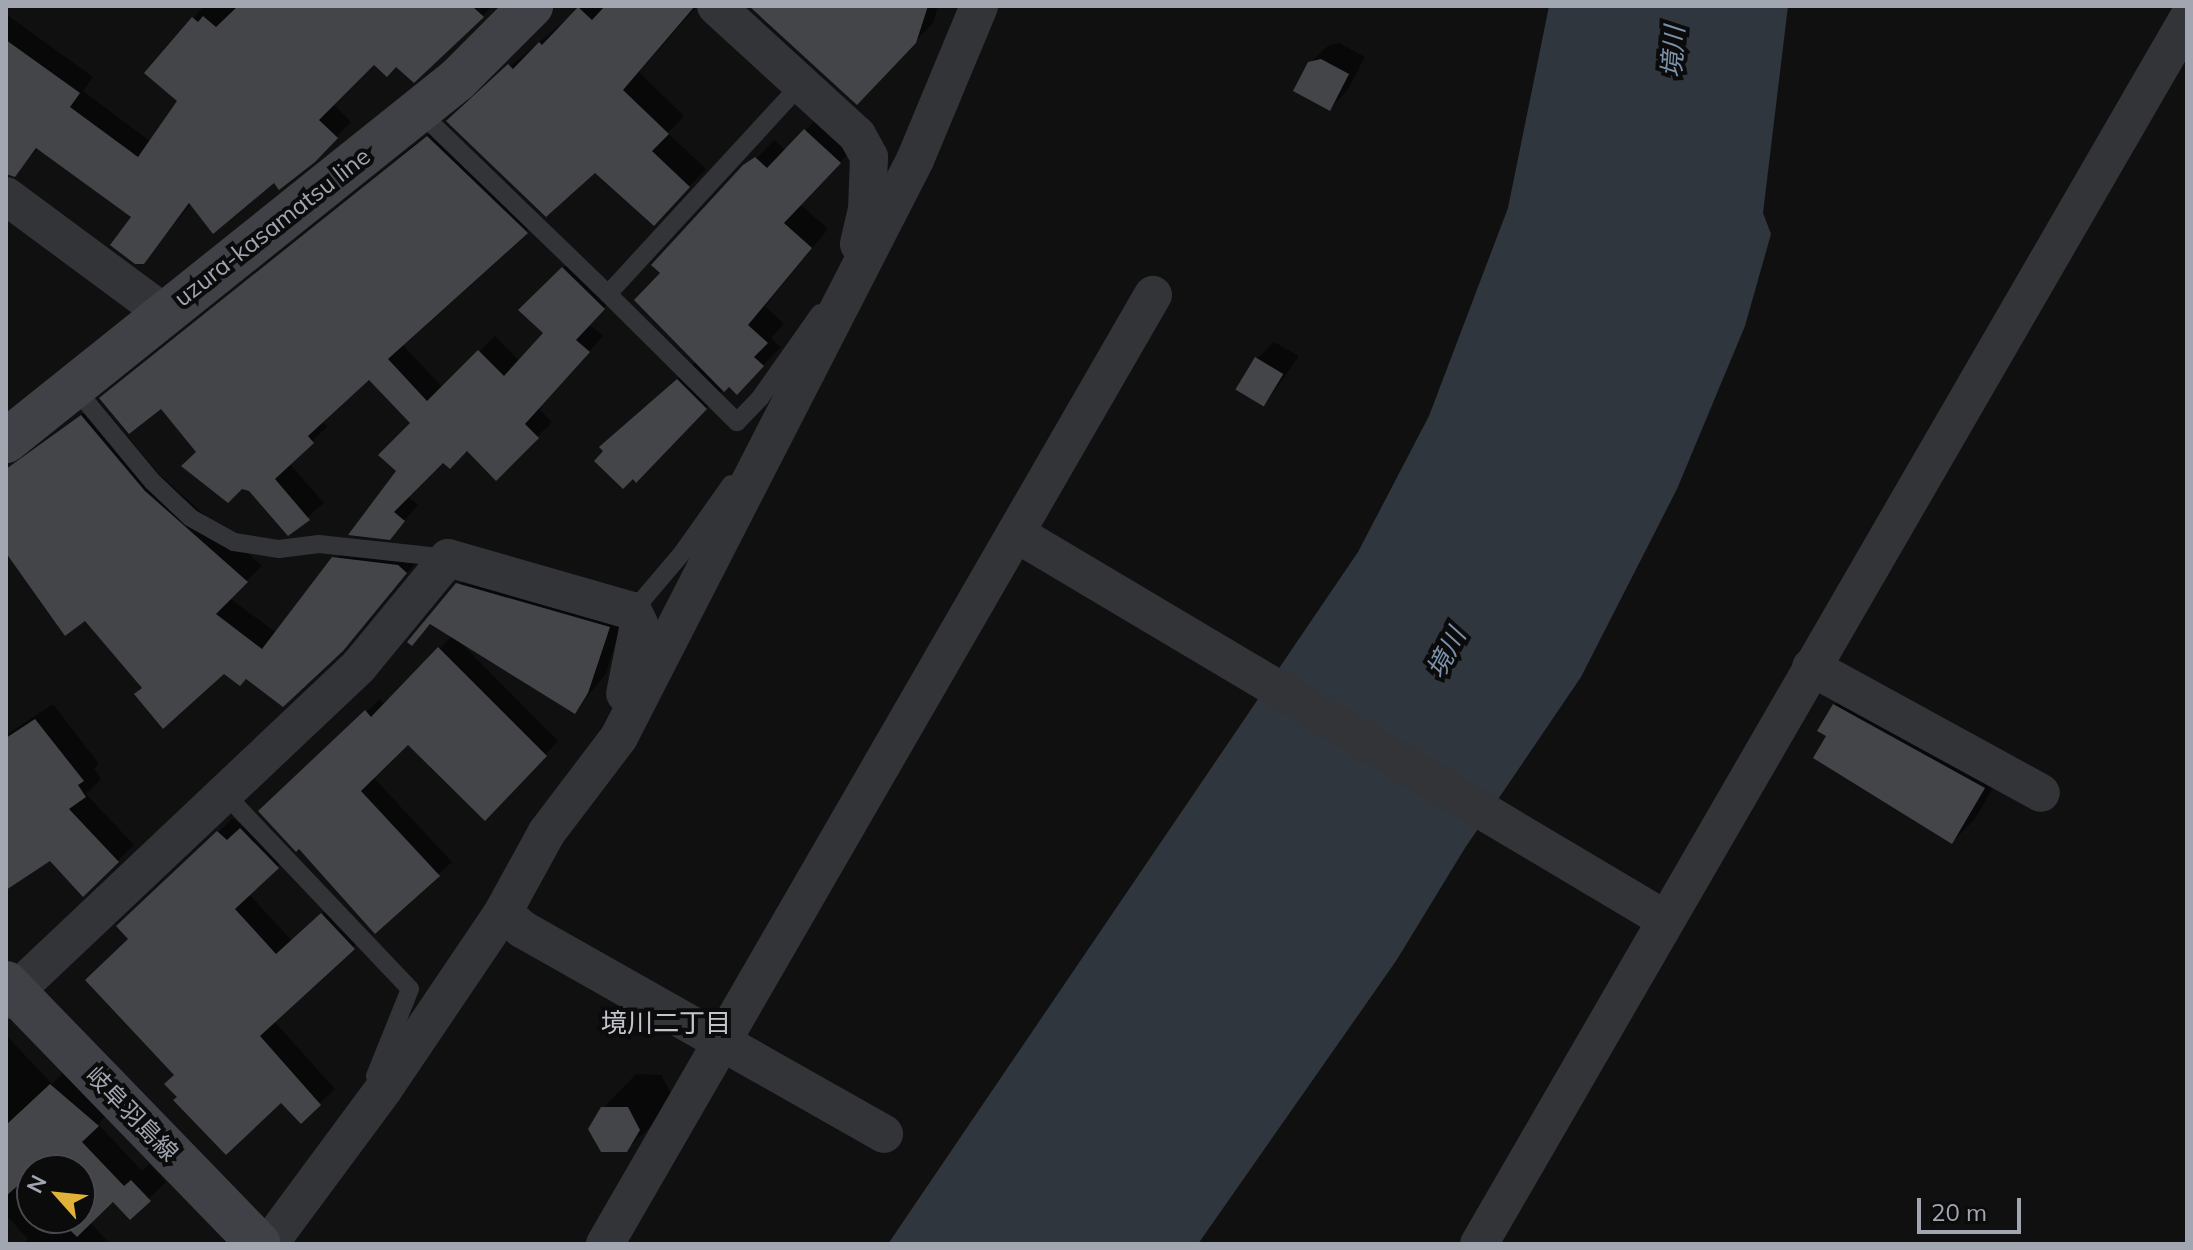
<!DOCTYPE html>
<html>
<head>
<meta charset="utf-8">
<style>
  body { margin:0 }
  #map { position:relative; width:2193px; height:1250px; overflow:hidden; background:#101011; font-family:Mulish,"Noto Sans JP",sans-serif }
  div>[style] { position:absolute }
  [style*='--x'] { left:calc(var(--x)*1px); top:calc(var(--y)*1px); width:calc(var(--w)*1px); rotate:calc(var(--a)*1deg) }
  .water>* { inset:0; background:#2f363d }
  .shadow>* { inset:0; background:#0007 }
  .building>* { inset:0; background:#444549; transform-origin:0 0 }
  .lane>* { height:18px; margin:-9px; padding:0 9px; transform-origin:9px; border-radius:9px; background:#333438 }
  .street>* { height:38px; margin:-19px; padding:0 19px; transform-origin:19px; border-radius:19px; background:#333438 }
  .secondary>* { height:44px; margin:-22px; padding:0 22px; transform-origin:22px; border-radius:22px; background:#404146 }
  span { translate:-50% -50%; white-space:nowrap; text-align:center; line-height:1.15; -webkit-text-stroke:8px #0b0b0c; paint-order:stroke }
  .street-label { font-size:24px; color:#a2a6b1 }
  .water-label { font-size:26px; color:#7b92aa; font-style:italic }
  .neighbourhood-label { font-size:26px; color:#c3c5cd }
  .frame { position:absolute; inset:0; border:8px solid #a2a6b1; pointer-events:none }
  .north { position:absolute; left:16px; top:1154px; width:80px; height:80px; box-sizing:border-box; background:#0b0b0c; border:2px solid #47494e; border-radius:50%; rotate:297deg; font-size:22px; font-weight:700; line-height:32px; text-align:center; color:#a2a6b1 }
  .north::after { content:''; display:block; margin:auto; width:28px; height:36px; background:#e1b138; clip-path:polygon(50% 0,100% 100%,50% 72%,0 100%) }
  .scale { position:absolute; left:1917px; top:1198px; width:104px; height:36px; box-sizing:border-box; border:4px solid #a2a6b1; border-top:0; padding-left:10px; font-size:24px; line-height:28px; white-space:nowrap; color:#a2a6b1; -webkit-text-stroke:6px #0b0b0c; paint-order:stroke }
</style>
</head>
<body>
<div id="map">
  <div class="water">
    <i style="clip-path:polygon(1549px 6px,1788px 6px,1763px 213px,1771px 234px,1745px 326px,1677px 489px,1581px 677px,1465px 848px,1396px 961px,1198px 1244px,888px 1244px,1358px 552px,1429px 416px,1508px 208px)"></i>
  </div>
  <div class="shadow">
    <i style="clip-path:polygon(204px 6px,493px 6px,414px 80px,397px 65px,374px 62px,333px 104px,351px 122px,313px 160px,274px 181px,191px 203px,144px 262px,134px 216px,39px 147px,19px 169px,6px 167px,6px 14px,93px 77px,83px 91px,151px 142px,180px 101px,147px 73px)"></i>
    <i style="clip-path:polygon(582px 6px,697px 6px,639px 72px,684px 116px,668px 133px,706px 169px,671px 206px,466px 104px)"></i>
    <i style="clip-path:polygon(752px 6px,938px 6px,933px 23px,857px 102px)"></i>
    <i style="clip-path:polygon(1339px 43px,1365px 57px,1347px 91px,1330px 108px,1310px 63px,1328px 46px)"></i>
    <i style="clip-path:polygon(823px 112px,858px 144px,800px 204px,828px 229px,765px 306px,784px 324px,771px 338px,781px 347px,737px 392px,728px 385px,636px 480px,602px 447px,697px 361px,663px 273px,654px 265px,774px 140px,786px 151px)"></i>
    <i style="clip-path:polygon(443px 122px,541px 217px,402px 344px,443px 388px,495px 336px,520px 362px,546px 333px,521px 310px,578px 253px,618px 292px,589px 324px,603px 336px,538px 408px,552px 422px,496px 478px,467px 449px,443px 460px,407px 496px,418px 505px,389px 538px,413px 423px,369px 377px,322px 421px,327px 427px,289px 463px,324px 503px,288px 533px,250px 489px,198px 452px,161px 407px,102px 399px)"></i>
    <i style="clip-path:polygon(1274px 342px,1299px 356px,1265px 404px,1257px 359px)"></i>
    <i style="clip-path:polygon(98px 401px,160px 475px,262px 566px,229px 598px,277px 633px,349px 543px,421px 557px,341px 650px,247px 677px,224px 671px,144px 687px,85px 618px,6px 555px,6px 476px)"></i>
    <i style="clip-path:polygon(475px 566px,626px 610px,606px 674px,574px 712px,461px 643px,558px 741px,498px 806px,408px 742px,373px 777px,452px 862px,373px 930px,274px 798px,380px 699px,385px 705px,452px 636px,432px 623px,412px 643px)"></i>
    <i style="clip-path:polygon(1857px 682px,2007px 764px,1975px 819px,1952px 842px,1829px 735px,1834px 705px)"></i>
    <i style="clip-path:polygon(53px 704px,99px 764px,94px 768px,101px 779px,86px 794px,134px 845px,83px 894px,50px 859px,6px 888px,6px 735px)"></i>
    <i style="clip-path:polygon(256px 815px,292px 852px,249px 894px,292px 941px,337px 900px,368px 933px,274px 1021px,335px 1089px,301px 1121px,281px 1100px,180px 1097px,131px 938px,133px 912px,233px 818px,243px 827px)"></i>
    <i style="clip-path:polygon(evenodd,6px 1035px,52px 1084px,68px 1068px,114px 1108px,98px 1124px,142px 1171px,149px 1164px,166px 1182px,130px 1217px,113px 1199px,90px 1222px,110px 1244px,22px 1244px,28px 1239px,6px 1215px,6px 1035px,32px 1170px,80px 1170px,80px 1218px,32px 1218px,32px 1170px)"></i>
    <i style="clip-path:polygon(636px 1074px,661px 1075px,672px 1095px,660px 1117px,626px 1150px,603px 1108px)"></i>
  </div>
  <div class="building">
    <i style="clip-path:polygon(238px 6px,472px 6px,484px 17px,414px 83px,396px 67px,387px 77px,374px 65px,319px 120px,338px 138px,315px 162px,279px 190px,274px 183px,213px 234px,189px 203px,144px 264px,135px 264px,110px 245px,131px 217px,36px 148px,15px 177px,6px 174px,6px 40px,80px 93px,70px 107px,138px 157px,177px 101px,144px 73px,192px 17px,198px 22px,203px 16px,216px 27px)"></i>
    <i style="clip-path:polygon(605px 6px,695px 6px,623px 90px,669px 134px,652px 151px,690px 187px,654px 226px,595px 173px,546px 217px,446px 121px,508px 64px,513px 69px,539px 42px,542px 45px,578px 7px,592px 20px)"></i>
    <i style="clip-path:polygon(749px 6px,928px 6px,916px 43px,857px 105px)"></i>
    <i style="clip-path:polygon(1321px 59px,1349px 74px,1330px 111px,1293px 91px,1308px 62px)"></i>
    <i style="clip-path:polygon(804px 129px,841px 163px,784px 223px,812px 248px,748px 325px,768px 343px,754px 357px,764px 366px,737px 395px,729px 387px,724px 392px,634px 300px,660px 273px,651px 265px,743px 165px,755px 157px,767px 168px)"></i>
    <i style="clip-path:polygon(427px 136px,528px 233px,388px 359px,427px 401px,478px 350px,504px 376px,543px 333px,518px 310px,562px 267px,605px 309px,576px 340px,590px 352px,525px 424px,539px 438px,496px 481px,467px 451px,450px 469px,443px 463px,394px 512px,405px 521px,390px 540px,348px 535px,396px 471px,378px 455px,410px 423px,369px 380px,308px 436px,314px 443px,275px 479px,310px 520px,288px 536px,249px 491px,242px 489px,228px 503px,181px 466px,196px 452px,161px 409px,129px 434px,99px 398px)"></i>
    <i style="left:1255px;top:357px;width:33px;height:38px;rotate:31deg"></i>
    <i style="clip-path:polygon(677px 379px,707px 409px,636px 483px,633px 479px,623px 489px,594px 461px,603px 451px,599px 447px)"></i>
    <i style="clip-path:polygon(81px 415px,145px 491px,248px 582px,216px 614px,262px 649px,332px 557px,398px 565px,407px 573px,343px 651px,283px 707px,246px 679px,240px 686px,224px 674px,163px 729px,134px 694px,142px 688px,85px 621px,65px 636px,6px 553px,6px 469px)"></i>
    <i style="clip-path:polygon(456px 583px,610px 627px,588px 693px,575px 714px,430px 624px,412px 646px,407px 642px)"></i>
    <i style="clip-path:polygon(438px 647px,547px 756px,485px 821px,408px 745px,361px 791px,440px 876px,375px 934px,299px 849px,296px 852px,258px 811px,365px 710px,371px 717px)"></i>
    <i style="clip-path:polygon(1833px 704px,1985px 788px,1952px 844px,1813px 758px,1826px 736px,1817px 731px)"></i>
    <i style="clip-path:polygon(35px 719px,84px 781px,78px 785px,86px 797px,69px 809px,119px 862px,83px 897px,50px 861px,6px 890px,6px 738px)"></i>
    <i style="clip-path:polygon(240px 828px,279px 868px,235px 909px,276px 954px,321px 913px,355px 949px,260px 1036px,321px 1105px,301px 1124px,281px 1103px,226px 1155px,173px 1100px,177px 1097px,164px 1084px,174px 1075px,85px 980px,128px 939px,116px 926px,217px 831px,227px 840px)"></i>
    <i style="clip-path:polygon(50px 1084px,99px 1126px,82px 1142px,124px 1186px,131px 1180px,151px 1201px,130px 1220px,113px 1202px,77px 1237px,58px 1218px,80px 1218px,80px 1170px,32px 1170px,32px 1190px,23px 1181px,6px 1196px,6px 1125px)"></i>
    <i style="clip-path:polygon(601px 1107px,628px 1107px,640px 1130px,627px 1152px,601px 1152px,588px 1129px)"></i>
  </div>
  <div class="lane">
    <i style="--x:422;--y:108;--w:19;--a:58"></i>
    <i style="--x:432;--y:124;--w:245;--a:44"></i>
    <i style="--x:608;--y:294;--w:287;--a:-47.4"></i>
    <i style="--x:608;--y:294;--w:182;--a:44.8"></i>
    <i style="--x:737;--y:422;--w:33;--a:-46"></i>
    <i style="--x:760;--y:398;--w:104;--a:-54.8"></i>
    <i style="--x:74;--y:387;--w:124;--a:50.3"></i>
    <i style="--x:153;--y:482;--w:52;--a:43.5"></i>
    <i style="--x:191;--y:518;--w:49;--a:29.2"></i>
    <i style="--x:234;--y:542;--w:46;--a:8.8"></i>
    <i style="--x:279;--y:549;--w:40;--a:-7.1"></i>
    <i style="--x:319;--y:544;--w:130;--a:6.2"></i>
    <i style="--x:633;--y:611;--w:77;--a:-49.7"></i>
    <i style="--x:683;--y:552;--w:83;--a:-54.8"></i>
    <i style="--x:226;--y:795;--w:267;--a:46.5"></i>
    <i style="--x:410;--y:989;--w:94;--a:111.9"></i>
  </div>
  <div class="street">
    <i style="--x:716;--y:6;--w:191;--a:42.5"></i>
    <i style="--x:857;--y:135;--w:25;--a:61"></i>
    <i style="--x:869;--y:157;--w:52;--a:92.2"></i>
    <i style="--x:867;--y:209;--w:36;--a:103"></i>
    <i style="--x:6;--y:196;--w:195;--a:36.5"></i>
    <i style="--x:1017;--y:534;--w:755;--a:30.74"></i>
    <i style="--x:1811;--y:667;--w:262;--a:28.7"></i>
    <i style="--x:503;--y:912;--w:25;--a:42"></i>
    <i style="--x:522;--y:929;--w:416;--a:29.5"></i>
    <i style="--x:6;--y:1000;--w:486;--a:-43.4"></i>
    <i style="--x:359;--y:666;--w:140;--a:-50.5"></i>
    <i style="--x:448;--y:558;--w:192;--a:16"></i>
    <i style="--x:633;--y:611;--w:14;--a:65"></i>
    <i style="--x:639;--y:624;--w:71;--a:101.3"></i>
    <i style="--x:269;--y:1244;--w:192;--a:-53.5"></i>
    <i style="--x:383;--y:1090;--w:215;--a:-56"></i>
    <i style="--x:503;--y:912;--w:91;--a:-61.2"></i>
    <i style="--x:547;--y:832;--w:119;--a:-52.8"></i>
    <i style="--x:619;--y:737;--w:648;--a:-62.84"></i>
    <i style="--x:915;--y:160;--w:167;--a:-67.4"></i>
    <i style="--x:605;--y:1244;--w:1096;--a:-60"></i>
    <i style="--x:1479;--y:1244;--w:1414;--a:-59.95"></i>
  </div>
  <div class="secondary">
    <i style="--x:6;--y:441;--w:578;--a:-38.68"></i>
    <i style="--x:457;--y:80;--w:105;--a:-45"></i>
    <i style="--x:6;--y:983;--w:363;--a:45.9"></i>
  </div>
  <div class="street-label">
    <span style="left:272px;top:227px;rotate:-38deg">uzura-kasamatsu line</span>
    <span style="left:132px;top:1114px;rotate:46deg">岐阜羽島線</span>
  </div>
  <div class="water-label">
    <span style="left:1673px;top:52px;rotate:-86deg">境川</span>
    <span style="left:1446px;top:653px;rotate:-62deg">境川</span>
  </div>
  <div class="neighbourhood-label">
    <span style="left:666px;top:1023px">境川二丁目</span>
  </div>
  <div class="frame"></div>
  <div class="north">N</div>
  <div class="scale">20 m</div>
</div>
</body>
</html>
